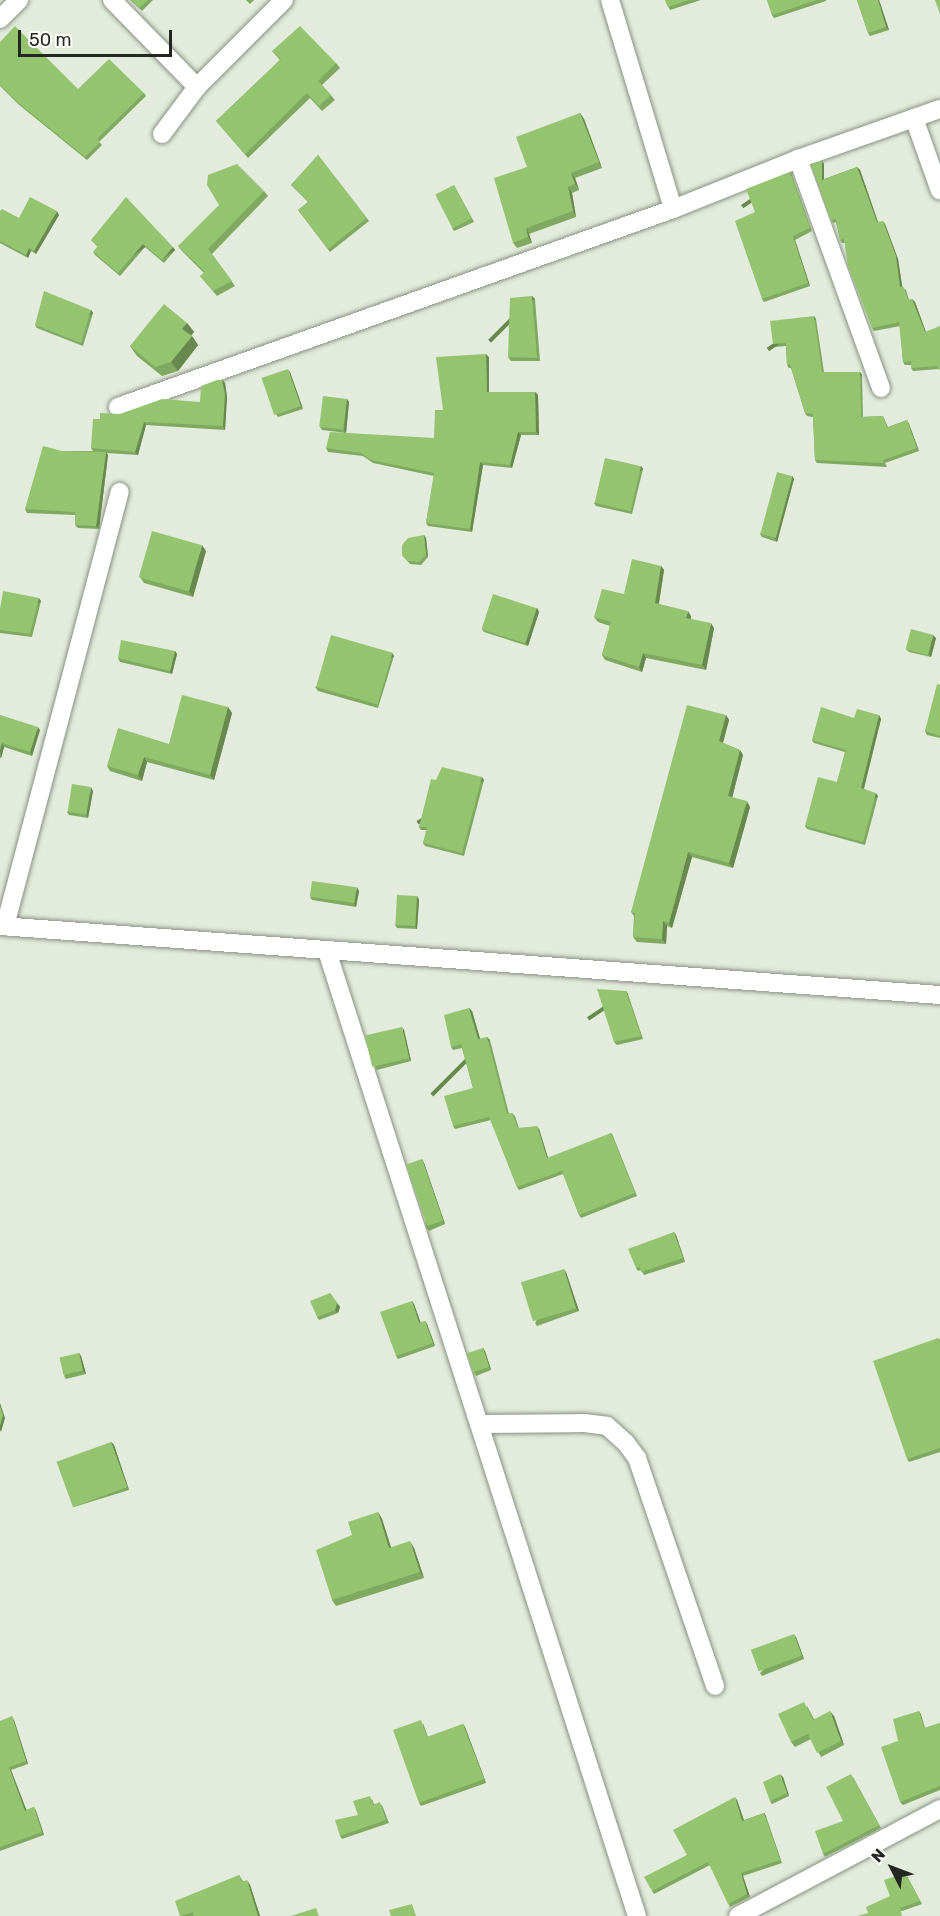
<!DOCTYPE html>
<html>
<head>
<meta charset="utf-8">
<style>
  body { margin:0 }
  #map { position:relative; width:940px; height:1916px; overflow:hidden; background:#e2ebdc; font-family:Rubik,sans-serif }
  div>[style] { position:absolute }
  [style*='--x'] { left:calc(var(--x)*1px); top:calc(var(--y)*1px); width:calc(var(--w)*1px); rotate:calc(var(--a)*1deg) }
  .roads { filter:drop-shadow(0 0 2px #899183) drop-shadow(0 0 2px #899183) }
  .minor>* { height:18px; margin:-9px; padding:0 9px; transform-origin:9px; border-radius:9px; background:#fff }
  .wall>* { inset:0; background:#7fa960 }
  .shaded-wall>* { inset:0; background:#68894e; transform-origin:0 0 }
  .building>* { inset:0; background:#94c470; transform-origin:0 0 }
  span { translate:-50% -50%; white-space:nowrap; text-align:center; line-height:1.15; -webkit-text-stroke:5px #fff; paint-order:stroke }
  .north { position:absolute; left:862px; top:1838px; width:60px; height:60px; -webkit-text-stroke:4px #fff; paint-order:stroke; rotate:312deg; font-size:16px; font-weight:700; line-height:24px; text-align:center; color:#242721 }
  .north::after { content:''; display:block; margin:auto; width:21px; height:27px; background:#242721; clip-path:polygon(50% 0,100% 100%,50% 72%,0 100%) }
  .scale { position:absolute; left:18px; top:30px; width:154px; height:27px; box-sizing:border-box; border:3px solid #242721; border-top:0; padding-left:8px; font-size:18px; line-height:21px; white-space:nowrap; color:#242721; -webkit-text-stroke:4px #fff; paint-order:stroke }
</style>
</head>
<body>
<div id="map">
  <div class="roads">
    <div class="minor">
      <i style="--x:112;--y:0;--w:122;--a:45.7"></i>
      <i style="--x:610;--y:0;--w:218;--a:73.2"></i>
      <i style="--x:0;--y:19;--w:27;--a:-45"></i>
      <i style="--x:914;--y:118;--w:77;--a:70.4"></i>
      <i style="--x:162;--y:134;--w:59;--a:-53.3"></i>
      <i style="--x:197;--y:87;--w:123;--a:-45"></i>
      <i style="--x:881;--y:388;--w:244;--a:-109.9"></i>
      <i style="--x:798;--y:159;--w:151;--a:-19.4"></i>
      <i style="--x:118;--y:407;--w:589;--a:-19.63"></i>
      <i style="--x:673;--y:209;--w:135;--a:-21.8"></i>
      <i style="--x:0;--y:926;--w:943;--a:4.2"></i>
      <i style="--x:5;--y:926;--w:449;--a:-75.2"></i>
      <i style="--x:327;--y:951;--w:1014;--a:72.19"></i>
      <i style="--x:479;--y:1424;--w:105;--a:-0.5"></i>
      <i style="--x:584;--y:1423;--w:23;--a:7"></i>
      <i style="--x:607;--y:1426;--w:25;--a:42"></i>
      <i style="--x:626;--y:1443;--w:19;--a:54"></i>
      <i style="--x:637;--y:1458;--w:241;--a:71.1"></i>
      <i style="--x:738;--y:1916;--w:229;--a:-27.9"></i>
    </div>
  </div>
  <div class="wall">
    <i style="clip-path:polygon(130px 0,153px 0,142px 11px)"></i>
    <i style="clip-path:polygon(246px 0,254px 0,250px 4px)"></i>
    <i style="clip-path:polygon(665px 0,701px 0,670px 10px)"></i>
    <i style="clip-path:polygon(767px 0,826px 0,826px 1px,774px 18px,772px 15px)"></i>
    <i style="clip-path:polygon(857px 0,879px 0,889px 30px,870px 36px,868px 33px)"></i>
    <i style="clip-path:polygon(0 42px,78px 89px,144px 93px,146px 96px,99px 142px,102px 145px,87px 160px,18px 104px,0 86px)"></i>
    <i style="clip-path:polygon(272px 51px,336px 63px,340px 68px,322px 85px,335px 100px,322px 111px,310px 98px,248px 158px,216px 121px,280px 60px)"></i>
    <i style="clip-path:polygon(580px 113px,584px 119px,602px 168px,575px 178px,579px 190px,572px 193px,576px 217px,529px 234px,532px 243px,517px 248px,513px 243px,527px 167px)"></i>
    <i style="clip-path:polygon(318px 155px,369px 221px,330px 252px,298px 210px,308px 202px,291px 185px)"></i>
    <i style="clip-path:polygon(822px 161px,824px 164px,824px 179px,857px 167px,860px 170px,878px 222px,885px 224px,898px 259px,902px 287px,906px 290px,909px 300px,912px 299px,915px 302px,939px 369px,913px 371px,911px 368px,911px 365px,905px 365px,903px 362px,900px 326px,874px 331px,872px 328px,845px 243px,842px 243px,840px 240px,836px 222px,833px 223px,831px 220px,811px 164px)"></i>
    <i style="clip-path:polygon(792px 175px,812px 231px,795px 240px,810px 286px,764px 302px,762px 299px,755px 212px)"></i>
    <i style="clip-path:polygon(454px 185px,474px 222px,454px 231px,452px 228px)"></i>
    <i style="clip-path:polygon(264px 191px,268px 196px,212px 254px,235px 286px,217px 296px,200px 276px,204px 273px,182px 251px,178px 246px)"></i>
    <i style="clip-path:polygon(0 211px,19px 218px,59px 215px,36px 254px,31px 251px,28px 258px,0 243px)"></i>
    <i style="clip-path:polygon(91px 240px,173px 247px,175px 250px,164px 263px,145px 247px,120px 276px,95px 255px,93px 252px,98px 247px)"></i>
    <i style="clip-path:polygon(532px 296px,535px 299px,540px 361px,511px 361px,508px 357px)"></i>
    <i style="clip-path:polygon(91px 310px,93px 313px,83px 346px,37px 328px,35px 325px)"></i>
    <i style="clip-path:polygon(816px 319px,824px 372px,860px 372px,862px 375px,863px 417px,883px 416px,888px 427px,907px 420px,909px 424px,919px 451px,885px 463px,887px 467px,817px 463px,815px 460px,813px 417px,807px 416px,805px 413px,791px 368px,789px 368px,787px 365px,786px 346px,775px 347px,773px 344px)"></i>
    <i style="clip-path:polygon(187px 323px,194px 332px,191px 335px,198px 345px,178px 371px,162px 376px,137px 356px,130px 346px)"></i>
    <i style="clip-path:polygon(489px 357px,489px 392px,535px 392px,538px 395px,539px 435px,521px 435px,512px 468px,483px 465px,472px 532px,428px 526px,426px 523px,434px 476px,373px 463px,363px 456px,328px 452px,326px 448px,434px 438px,443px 410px)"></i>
    <i style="clip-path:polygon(290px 372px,303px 409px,278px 417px,276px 414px)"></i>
    <i style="clip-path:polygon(222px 380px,225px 383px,227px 397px,225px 430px,146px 425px,138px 455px,106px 453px,108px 455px,99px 529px,78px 528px,75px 525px,75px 515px,27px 513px,25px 509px,62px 451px,93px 451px,91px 448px,100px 419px,120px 414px,200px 402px)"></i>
    <i style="clip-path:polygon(347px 399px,349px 402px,346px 433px,322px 430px,320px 427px)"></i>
    <i style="clip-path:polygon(641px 466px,643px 469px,632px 514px,596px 506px,594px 503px)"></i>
    <i style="clip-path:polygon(792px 476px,794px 479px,777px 542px,762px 537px,760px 534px)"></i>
    <i style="clip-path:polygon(424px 535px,426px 538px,428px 557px,421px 565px,410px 564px,402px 555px)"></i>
    <i style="clip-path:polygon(206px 551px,193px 597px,144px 583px,140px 577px)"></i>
    <i style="clip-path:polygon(661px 566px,664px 570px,659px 604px,691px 616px,691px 619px,714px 628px,706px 670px,646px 658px,642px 672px,605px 660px,602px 655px,610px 626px,598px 622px,594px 617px)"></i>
    <i style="clip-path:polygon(41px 601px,32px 637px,0 633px,0 609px)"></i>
    <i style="clip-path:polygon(537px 608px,539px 612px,528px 646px,484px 632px,482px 629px)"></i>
    <i style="clip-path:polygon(936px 638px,931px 657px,909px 652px,906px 649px)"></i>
    <i style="clip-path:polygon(175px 651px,177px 654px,172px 674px,120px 662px,118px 658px)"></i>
    <i style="clip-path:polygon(392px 653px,394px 656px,378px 708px,318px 691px,315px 687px)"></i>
    <i style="clip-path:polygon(940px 685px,940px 738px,927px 735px,925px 731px)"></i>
    <i style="clip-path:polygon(228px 707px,232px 713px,214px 780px,147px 762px,142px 781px,110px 771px,107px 766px,169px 744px)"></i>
    <i style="clip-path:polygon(0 715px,40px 730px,32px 756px,4px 747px,1px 758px,0 758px)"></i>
    <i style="clip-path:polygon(726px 715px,729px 720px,723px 743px,740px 750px,743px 755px,732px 798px,750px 807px,733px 868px,692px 857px,672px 928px,667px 926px,666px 944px,637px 942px,633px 937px,634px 916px,631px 912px)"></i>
    <i style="clip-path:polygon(879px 715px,881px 719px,864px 789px,878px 796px,865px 845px,807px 829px,805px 826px,837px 782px,845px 752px,814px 743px,812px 740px,854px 718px)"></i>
    <i style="clip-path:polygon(436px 780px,484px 780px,464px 856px,425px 846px,423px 843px,427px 830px,421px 830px,419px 827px)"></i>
    <i style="clip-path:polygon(93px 791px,88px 818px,69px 815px,67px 812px)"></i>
    <i style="clip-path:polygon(359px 891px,356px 907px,312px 900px,310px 897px)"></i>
    <i style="clip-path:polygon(417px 896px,419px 900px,417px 929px,397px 928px,395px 925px)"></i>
    <i style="clip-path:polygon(626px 991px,628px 994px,643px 1039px,617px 1045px,614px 1042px)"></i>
    <i style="clip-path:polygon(469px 1008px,472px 1011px,480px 1039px,490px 1040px,509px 1114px,512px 1113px,515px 1116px,519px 1128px,539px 1129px,548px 1158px,613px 1136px,637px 1196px,581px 1218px,579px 1215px,563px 1174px,519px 1190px,517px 1187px,491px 1120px,455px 1129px,453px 1126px,473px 1088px,462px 1048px,453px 1050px,451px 1047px)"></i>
    <i style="clip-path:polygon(404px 1030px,411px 1061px,377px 1070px,375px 1067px)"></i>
    <i style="clip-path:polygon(422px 1159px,424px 1163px,445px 1224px,429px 1231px,426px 1227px)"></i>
    <i style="clip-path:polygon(674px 1232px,676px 1235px,685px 1262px,644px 1275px,641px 1270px,638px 1271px,636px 1268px)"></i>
    <i style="clip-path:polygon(566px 1272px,579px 1311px,537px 1326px,535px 1323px)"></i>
    <i style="clip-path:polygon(330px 1293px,340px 1307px,338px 1313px,319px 1320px,317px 1317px)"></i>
    <i style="clip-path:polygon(412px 1301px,414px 1304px,420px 1323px,425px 1321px,427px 1324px,435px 1346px,398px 1359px,396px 1356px)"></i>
    <i style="clip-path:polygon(938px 1338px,940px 1340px,940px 1452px,909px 1462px,907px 1459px)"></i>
    <i style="clip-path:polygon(483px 1348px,485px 1351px,491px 1370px,476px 1376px,473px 1372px)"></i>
    <i style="clip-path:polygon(79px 1353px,81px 1356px,86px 1374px,66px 1379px,64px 1376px)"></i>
    <i style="clip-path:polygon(111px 1442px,114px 1445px,129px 1490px,74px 1507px,72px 1504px)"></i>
    <i style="clip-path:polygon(378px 1512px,382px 1519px,391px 1547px,414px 1548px,424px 1578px,336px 1606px,332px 1600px,352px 1535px)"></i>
    <i style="clip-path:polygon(796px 1637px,804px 1659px,762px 1676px,760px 1673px)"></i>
    <i style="clip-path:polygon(807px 1706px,814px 1719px,834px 1716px,844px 1745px,821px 1757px,811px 1739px,795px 1747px,791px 1742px)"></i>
    <i style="clip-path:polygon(919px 1711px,921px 1714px,925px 1728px,940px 1723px,940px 1790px,903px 1805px,900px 1802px,898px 1741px)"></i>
    <i style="clip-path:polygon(14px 1720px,28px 1764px,11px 1770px,26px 1810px,34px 1807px,36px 1811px,44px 1835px,0 1851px,0 1721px)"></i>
    <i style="clip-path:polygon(423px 1723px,428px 1737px,463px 1724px,465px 1727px,486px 1783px,421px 1806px,419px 1803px)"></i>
    <i style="clip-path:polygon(783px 1777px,789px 1796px,772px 1804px,770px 1801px)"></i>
    <i style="clip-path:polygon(853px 1777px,881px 1828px,825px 1857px,823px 1854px,843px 1821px)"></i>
    <i style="clip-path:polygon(372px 1799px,374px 1804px,382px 1805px,389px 1823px,342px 1839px,340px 1836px)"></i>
    <i style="clip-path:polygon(737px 1800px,744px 1820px,764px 1813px,766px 1816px,782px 1863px,743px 1876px,750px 1897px,730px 1907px,710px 1865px,654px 1894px,652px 1891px,687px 1855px)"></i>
    <i style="clip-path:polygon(239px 1875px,243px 1881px,250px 1885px,260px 1916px,180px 1916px)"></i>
    <i style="clip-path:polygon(907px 1876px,922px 1904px,902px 1911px,868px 1913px,890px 1896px)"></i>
  </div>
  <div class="shaded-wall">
    <i style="clip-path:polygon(878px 0,879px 0,889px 30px,886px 27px)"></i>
    <i style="clip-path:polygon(580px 113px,584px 119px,602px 168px,599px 162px)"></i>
    <i style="clip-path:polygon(822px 161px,824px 164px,824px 183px,822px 180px)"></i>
    <i style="clip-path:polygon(857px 167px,860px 170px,879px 225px,877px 222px)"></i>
    <i style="left:790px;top:172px;width:4px;height:59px;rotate:56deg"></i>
    <i style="clip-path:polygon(571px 173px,575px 178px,579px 190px,575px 184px)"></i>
    <i style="clip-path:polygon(568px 187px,572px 193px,576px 217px,573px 211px)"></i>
    <i style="clip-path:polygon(57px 211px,59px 215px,36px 254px,34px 251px)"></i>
    <i style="clip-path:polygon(883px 221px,885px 224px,898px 259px,903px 291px,900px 287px)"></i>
    <i style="clip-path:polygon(526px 228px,529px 234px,532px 243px,528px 237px)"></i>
    <i style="clip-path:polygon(793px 236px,795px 240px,810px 286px,808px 283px)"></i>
    <i style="left:143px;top:244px;width:4px;height:38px;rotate:56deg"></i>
    <i style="left:173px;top:247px;width:4px;height:17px;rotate:56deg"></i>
    <i style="clip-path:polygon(29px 248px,31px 251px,28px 258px,26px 255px)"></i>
    <i style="left:532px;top:296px;width:4px;height:62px;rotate:45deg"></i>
    <i style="clip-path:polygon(912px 299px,915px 302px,927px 335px,925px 332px)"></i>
    <i style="left:91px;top:310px;width:4px;height:34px;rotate:56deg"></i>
    <i style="left:814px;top:316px;width:4px;height:57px;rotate:56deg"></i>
    <i style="clip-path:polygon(187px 323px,194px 332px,189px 338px,182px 329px)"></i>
    <i style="clip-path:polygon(192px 336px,198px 345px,178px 371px,171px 362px)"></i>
    <i style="clip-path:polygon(486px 354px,489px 357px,489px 395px,487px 392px)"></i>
    <i style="clip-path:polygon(288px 369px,290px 372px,303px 409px,301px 406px)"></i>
    <i style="left:860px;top:372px;width:4px;height:45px;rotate:56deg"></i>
    <i style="clip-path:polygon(222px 380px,225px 383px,227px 397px,225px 430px,223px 426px)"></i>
    <i style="clip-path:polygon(535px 392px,538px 395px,539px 435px,536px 432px)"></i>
    <i style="clip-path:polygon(347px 399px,349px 402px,346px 433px,344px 430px)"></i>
    <i style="clip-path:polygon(907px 420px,909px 424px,919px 451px,917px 448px)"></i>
    <i style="clip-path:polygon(144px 422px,146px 425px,138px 455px,135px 452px)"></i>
    <i style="clip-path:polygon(518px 432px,521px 435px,512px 468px,510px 465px)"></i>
    <i style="clip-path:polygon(106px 452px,108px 455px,99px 529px,96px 526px)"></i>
    <i style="clip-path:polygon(480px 462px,483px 465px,472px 532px,470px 529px)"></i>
    <i style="left:641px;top:466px;width:4px;height:46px;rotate:56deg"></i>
    <i style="clip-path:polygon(792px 476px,794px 479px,777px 542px,775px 538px)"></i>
    <i style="clip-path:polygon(424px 535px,426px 538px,428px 557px,426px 554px)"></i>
    <i style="clip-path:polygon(202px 545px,206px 551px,193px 597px,189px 591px)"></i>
    <i style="clip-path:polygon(661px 566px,664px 570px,658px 608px,655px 603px)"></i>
    <i style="left:39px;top:598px;width:4px;height:37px;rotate:56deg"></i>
    <i style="clip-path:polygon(537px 608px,539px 612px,528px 646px,525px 643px)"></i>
    <i style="clip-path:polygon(688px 611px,691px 616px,690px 623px,686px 618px)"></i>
    <i style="clip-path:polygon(711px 623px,714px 628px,706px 670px,702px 665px)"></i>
    <i style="clip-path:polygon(933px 635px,936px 638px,931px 657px,929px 654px)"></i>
    <i style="clip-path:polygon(175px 651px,177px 654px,172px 674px,170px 671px)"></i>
    <i style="left:392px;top:653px;width:4px;height:54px;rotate:56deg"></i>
    <i style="clip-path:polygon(643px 653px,646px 658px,642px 672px,639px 667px)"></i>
    <i style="clip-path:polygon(228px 707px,232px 713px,214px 780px,210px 775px)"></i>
    <i style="clip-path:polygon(726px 715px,729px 720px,722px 746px,719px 741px)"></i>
    <i style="clip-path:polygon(879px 715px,881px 719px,863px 791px,861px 788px)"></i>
    <i style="clip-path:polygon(38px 727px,40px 730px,32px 756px,30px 752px)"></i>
    <i style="clip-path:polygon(2px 743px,4px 747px,1px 758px,0 750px)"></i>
    <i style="clip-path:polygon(740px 750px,743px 755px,731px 802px,728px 796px)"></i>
    <i style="clip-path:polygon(144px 757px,147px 762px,142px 781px,138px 775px)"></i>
    <i style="left:482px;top:777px;width:4px;height:79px;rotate:56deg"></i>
    <i style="clip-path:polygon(91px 787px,93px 791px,88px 818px,86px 815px)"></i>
    <i style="left:876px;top:793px;width:4px;height:51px;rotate:56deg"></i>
    <i style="clip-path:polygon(747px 801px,750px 807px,733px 868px,729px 863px)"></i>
    <i style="clip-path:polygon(688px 852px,692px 857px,672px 928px,669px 923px)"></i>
    <i style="clip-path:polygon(357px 887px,359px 891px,356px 907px,354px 903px)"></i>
    <i style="clip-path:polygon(417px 896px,419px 900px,417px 929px,415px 926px)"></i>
    <i style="clip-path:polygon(663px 921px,667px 926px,666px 944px,662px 939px)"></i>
    <i style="left:626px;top:991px;width:4px;height:47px;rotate:56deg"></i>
    <i style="clip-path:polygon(469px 1008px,472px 1011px,481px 1042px,478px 1039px)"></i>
    <i style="clip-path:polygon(402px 1027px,404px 1030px,411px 1061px,409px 1058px)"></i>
    <i style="left:487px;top:1037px;width:4px;height:80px;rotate:45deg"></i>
    <i style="clip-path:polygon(537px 1126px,539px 1129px,549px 1161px,547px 1158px)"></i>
    <i style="left:611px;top:1133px;width:4px;height:65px;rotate:56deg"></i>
    <i style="clip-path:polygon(422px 1159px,424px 1163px,445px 1224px,443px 1221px)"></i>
    <i style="clip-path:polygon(674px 1232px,676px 1235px,685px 1262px,683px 1258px)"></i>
    <i style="clip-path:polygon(564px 1269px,566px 1272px,579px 1311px,576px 1308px)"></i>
    <i style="clip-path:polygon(412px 1301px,414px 1304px,422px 1326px,419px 1323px)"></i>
    <i style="clip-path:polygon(337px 1303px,340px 1307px,338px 1313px,335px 1310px)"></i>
    <i style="clip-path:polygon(425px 1321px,427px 1324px,435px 1346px,433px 1343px)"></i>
    <i style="clip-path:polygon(483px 1348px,485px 1351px,491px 1370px,489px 1367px)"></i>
    <i style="clip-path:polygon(79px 1353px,81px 1356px,86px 1374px,83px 1371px)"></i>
    <i style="clip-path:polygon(0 1403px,5px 1418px,1px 1432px,0 1430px)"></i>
    <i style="clip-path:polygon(111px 1442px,114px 1445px,129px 1490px,127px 1487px)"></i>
    <i style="clip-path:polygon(378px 1512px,382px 1519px,393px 1554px,389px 1548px)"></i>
    <i style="clip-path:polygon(410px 1541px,414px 1548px,424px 1578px,420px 1572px)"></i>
    <i style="clip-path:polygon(794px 1634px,796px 1637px,804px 1659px,802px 1656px)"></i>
    <i style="clip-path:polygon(830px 1711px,834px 1716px,844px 1745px,841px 1741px)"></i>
    <i style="clip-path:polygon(12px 1716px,14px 1720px,28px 1764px,26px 1761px)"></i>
    <i style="clip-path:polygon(463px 1724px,465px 1727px,486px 1783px,484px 1779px)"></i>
    <i style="clip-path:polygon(9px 1767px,11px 1770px,28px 1814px,25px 1811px)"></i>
    <i style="clip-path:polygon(780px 1774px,783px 1777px,789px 1796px,787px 1793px)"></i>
    <i style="clip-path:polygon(735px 1797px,737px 1800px,745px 1824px,742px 1821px)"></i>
    <i style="clip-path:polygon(34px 1807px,36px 1811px,44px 1835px,42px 1832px)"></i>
    <i style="left:764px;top:1813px;width:4px;height:50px;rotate:56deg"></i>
    <i style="clip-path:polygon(741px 1873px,743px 1876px,750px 1897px,747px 1894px)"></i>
    <i style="clip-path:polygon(247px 1880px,250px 1885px,260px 1916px,258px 1916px)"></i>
  </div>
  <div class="building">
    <i style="clip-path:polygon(131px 0,148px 0,139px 8px)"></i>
    <i style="clip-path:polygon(665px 0,689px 0,668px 7px)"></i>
    <i style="clip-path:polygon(767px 0,817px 0,772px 15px)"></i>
    <i style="clip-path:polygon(857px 0,878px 0,886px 27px,868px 33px)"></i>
    <i style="clip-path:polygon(935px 0,940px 0,940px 14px)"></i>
    <i style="clip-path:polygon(15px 26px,78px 89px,109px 59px,144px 93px,97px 139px,100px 142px,85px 157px,16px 101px,0 85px,0 42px)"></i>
    <i style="clip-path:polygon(300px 26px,336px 63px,318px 81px,331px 95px,319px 106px,307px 93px,245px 154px,216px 121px,281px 59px,272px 51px)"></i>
    <i style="clip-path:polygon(580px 113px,599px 162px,571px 173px,575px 184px,568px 187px,573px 211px,526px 228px,528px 237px,513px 243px,494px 178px,527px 167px,516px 137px)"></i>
    <i style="clip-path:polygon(318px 155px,367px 218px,328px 249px,298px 210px,309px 202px,291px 185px)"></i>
    <i style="clip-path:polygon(822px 161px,822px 180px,857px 167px,877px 222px,883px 221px,896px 256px,900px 287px,903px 286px,908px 300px,912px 299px,925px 332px,940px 326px,940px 371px,938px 366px,911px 368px,911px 361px,903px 362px,899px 322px,872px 328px,848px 266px,844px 239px,840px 240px,836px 219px,831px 220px,811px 164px)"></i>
    <i style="clip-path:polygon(237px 164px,264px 191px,208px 249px,232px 281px,213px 291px,200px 276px,205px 272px,178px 246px,219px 205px,207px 185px,208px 175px)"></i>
    <i style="clip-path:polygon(790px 172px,810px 228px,793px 236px,808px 283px,762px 299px,735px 221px,755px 212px,746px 189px)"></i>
    <i style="left:454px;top:185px;width:38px;height:21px;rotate:63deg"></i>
    <i style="clip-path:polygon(30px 197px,57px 211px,34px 251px,29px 248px,26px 255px,0 241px,0 211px,2px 209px,19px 218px)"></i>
    <i style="clip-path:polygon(126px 197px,173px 247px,162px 260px,143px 244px,118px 273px,93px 252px,98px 246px,91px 240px)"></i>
    <i style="clip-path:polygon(44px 291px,91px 310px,81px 343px,35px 325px)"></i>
    <i style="clip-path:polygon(532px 296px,537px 358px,508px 357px,510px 298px)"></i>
    <i style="clip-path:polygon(164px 304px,187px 323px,182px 329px,192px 336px,171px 362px,155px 367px,130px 346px)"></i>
    <i style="clip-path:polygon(814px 316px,822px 372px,860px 372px,861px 417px,883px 416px,887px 428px,907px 420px,917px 448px,883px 460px,884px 463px,815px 460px,813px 414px,805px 413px,790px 364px,787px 365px,786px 343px,773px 344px,770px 321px)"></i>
    <i style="clip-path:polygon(486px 354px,487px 392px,535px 392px,536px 432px,518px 432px,510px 465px,480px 462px,470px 529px,426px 523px,434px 473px,371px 460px,361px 453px,326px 448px,330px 432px,434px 438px,435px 410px,443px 410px,436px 357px)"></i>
    <i style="left:288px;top:369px;width:39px;height:28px;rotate:71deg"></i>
    <i style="clip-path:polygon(217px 380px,222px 380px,225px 394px,223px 426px,144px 422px,135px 452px,91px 448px,93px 419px,100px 419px,100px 413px,120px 414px,162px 399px,200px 402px,201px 386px)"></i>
    <i style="left:323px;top:396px;width:24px;height:31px;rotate:7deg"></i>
    <i style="clip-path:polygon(43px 446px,62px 451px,106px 452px,96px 526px,75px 525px,75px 512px,25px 509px)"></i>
    <i style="left:605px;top:458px;width:37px;height:46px;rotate:13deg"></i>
    <i style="left:777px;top:472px;width:16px;height:64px;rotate:15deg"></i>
    <i style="left:152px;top:531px;width:52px;height:48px;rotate:16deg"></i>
    <i style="clip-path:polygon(424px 535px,426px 554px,419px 562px,408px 561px,402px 555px,402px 545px,408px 538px)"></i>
    <i style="clip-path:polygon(632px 559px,661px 566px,655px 603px,688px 611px,686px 618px,711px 623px,702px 665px,643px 653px,639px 667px,602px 655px,611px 622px,594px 617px,602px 589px,624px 594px)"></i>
    <i style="clip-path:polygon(3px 591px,39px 598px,30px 634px,0 630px,0 609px)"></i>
    <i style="left:493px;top:594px;width:46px;height:37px;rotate:18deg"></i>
    <i style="left:911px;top:629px;width:23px;height:21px;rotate:15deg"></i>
    <i style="left:331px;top:635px;width:64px;height:54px;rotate:16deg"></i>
    <i style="clip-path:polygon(121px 640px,175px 651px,170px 671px,118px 658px)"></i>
    <i style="clip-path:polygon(937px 684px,940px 685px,940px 736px,925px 731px)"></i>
    <i style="clip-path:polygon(182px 695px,228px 707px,210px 775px,144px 757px,138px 775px,107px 766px,118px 728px,169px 744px)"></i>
    <i style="clip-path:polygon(687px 705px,726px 715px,719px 741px,740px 750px,728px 796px,747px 801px,729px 863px,688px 852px,669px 923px,663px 921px,662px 939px,633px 937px,635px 913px,631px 912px)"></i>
    <i style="clip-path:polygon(821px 707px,854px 718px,857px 709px,879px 715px,861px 788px,876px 793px,863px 842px,805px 826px,818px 777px,837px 782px,846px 750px,812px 740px)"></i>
    <i style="clip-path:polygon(0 715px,38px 727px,30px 752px,2px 743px,0 750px)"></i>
    <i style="clip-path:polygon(442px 767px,482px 777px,462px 853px,423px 843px,427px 827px,419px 827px,431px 779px,436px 780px)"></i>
    <i style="left:72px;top:784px;width:19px;height:28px;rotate:9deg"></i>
    <i style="left:312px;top:881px;width:45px;height:16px;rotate:8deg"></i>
    <i style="left:397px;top:895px;width:20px;height:30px;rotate:3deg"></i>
    <i style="clip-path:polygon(597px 989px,626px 991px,641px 1036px,614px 1042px)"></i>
    <i style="clip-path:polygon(469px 1008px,478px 1039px,487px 1037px,507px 1114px,512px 1113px,518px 1128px,537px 1126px,547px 1158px,611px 1133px,635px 1193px,579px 1215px,562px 1171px,517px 1187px,489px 1117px,453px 1126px,444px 1096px,473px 1088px,461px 1044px,451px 1047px,444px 1015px)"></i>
    <i style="left:402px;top:1027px;width:32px;height:38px;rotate:77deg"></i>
    <i style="left:422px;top:1159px;width:65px;height:17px;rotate:71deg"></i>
    <i style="clip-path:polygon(674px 1232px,683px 1258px,641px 1272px,640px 1267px,636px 1268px,628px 1249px)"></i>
    <i style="left:564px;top:1269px;width:41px;height:45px;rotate:73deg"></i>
    <i style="clip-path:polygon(330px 1293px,337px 1303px,335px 1310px,317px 1317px,310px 1301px)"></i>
    <i style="clip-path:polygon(412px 1301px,419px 1323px,425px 1321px,433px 1343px,396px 1356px,380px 1312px)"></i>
    <i style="clip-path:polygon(938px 1338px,940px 1343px,940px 1448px,907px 1459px,873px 1361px)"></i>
    <i style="left:483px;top:1348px;width:20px;height:17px;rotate:72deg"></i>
    <i style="left:79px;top:1353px;width:18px;height:20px;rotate:77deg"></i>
    <i style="clip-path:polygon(0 1406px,3px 1415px,0 1426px)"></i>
    <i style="left:111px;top:1442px;width:48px;height:58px;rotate:70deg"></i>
    <i style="clip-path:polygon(378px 1512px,389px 1548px,410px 1541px,420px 1572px,332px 1600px,316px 1550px,352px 1535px,348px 1522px)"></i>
    <i style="left:794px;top:1634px;width:23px;height:46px;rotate:70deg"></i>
    <i style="clip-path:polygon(804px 1702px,813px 1720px,830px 1711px,841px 1741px,817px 1753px,808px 1734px,791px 1742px,778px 1714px)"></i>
    <i style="clip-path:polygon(919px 1711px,924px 1728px,940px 1723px,940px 1786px,900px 1802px,881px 1747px,898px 1741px,893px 1719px)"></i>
    <i style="clip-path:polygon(12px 1716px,26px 1761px,9px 1767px,25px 1811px,34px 1807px,42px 1832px,0 1847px,0 1721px)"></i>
    <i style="clip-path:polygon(421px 1720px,427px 1737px,463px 1724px,484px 1779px,419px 1803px,393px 1730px)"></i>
    <i style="clip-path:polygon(780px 1774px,787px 1793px,770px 1801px,763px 1782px)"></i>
    <i style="clip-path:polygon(851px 1774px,879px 1825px,823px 1854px,815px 1831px,843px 1821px,826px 1787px)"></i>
    <i style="clip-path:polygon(370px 1796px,373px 1805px,380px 1802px,386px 1820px,340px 1836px,335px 1820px,358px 1815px,353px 1801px)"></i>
    <i style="clip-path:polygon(735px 1797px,742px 1821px,764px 1813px,780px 1860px,741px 1873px,747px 1894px,728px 1904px,708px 1862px,652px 1891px,644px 1877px,687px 1855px,673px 1830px)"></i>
    <i style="clip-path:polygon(905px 1873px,920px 1901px,900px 1908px,902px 1916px,857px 1916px,868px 1913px,866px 1907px,890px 1896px,884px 1880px)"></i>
    <i style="clip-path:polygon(239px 1875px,242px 1882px,247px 1880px,258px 1916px,194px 1916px,193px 1912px,180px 1916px,175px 1901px)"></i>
    <i style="clip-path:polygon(412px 1904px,416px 1916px,391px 1916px,389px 1910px)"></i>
    <i style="clip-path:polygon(316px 1908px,319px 1916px,291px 1916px)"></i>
  </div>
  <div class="north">N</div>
  <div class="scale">50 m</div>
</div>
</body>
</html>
